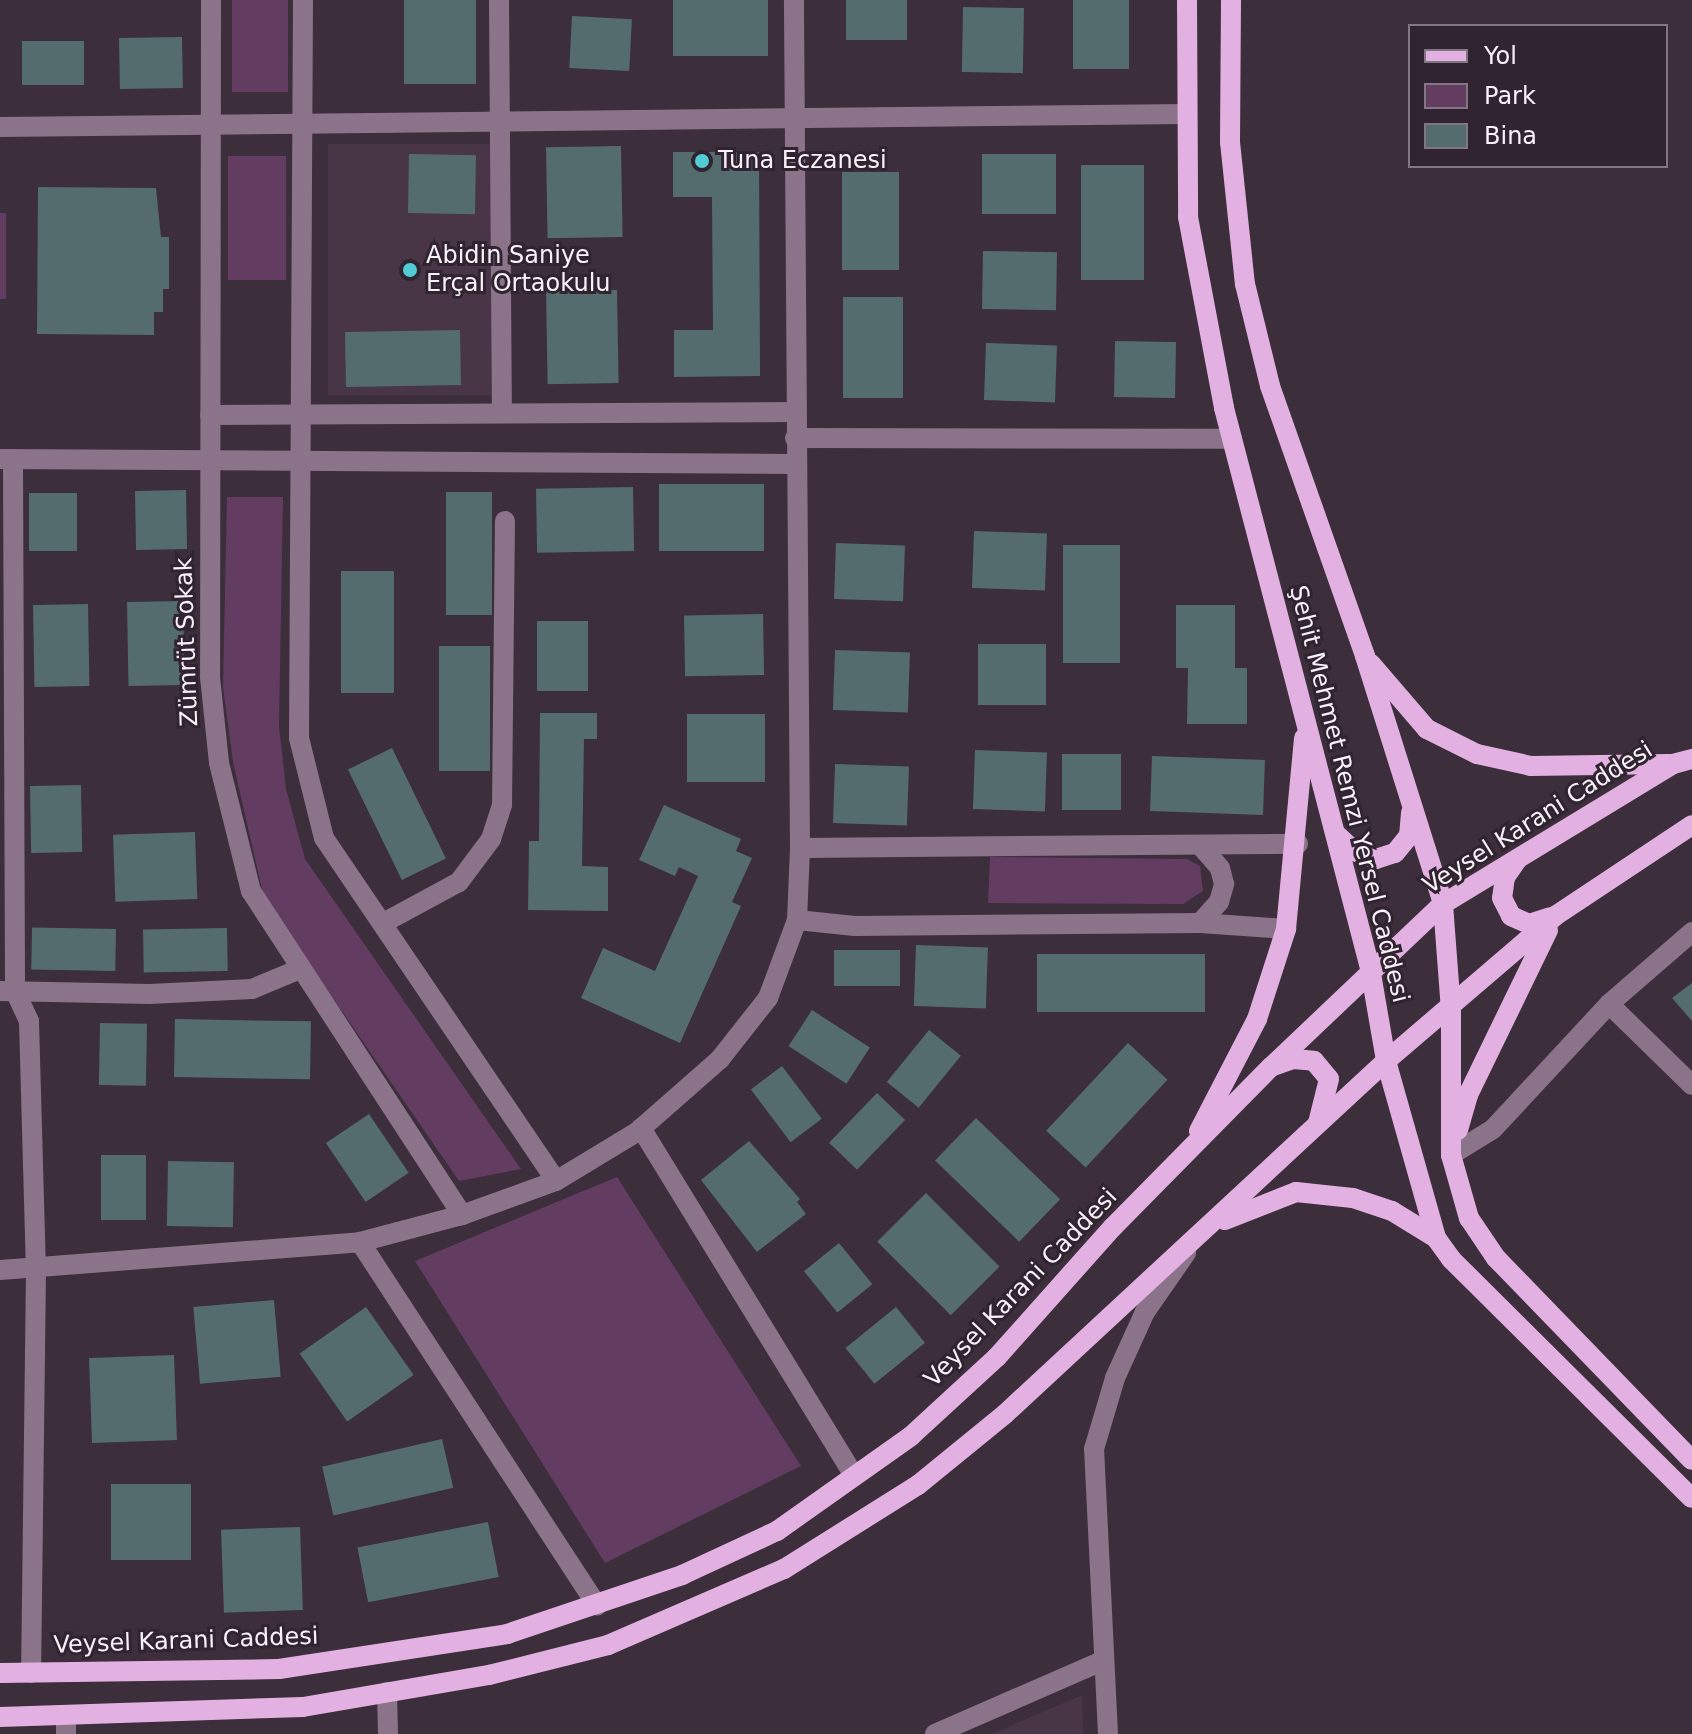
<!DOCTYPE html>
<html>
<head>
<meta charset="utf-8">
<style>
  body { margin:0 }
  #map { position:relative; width:1692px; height:1734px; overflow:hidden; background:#3c2e3b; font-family:"DejaVu Sans",sans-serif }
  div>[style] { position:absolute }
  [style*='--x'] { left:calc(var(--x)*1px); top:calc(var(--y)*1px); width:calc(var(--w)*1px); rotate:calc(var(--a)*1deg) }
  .built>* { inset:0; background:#483647; transform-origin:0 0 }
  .green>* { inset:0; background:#623d61; transform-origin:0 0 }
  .building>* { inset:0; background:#546c6e; transform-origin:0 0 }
  .minor>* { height:20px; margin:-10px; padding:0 10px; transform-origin:10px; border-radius:10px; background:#8b738a }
  .major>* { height:20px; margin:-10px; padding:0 10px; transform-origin:10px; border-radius:10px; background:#e3b1e1 }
  .dots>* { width:22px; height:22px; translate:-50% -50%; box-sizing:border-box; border:4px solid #312431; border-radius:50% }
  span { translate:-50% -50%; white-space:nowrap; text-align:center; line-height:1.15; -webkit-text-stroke:6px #312431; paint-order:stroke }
  .poi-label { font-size:24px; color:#f9f1f9 }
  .left { translate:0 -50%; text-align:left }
  .street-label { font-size:24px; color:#f9f1f9 }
  .legend { position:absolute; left:1408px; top:24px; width:260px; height:144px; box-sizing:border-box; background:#312431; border:2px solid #817681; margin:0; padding:10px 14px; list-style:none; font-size:24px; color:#f9f1f9 }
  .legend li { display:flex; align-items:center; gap:16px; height:40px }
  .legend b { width:40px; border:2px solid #817681 }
</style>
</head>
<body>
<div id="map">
  <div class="built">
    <i style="left:491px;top:144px;width:251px;height:163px;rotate:90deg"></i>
    <i style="clip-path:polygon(1082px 1695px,1083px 1734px,992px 1734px)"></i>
  </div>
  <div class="green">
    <i style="left:232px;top:0;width:56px;height:92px"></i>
    <i style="left:228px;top:156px;width:58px;height:124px"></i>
    <i style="left:0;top:213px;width:6px;height:86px"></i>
    <i style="clip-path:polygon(227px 497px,283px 497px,279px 726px,286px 789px,305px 859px,521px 1169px,459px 1181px,264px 898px,233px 762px,223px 687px)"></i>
    <i style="clip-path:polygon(990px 857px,1187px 859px,1200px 866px,1203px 891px,1183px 904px,988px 903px)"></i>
    <i style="clip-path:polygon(617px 1177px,801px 1466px,605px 1563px,415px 1261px)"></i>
  </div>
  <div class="building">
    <i style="left:476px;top:0;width:84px;height:72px;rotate:90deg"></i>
    <i style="left:673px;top:0;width:95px;height:56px"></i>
    <i style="left:846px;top:0;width:61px;height:40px"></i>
    <i style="left:1073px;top:0;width:56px;height:69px"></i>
    <i style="left:963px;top:7px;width:61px;height:65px;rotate:1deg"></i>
    <i style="left:572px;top:16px;width:60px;height:52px;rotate:3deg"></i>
    <i style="left:182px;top:37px;width:51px;height:63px;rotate:89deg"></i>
    <i style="left:22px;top:41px;width:62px;height:44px"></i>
    <i style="left:621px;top:146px;width:91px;height:75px;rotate:89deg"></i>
    <i style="clip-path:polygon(673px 152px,759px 152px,760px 376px,674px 377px,674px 330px,713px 330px,712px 197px,673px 197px)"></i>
    <i style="left:409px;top:154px;width:67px;height:59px;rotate:1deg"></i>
    <i style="left:982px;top:154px;width:74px;height:60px"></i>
    <i style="left:1081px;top:165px;width:63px;height:115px"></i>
    <i style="left:842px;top:172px;width:57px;height:98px"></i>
    <i style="clip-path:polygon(38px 187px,156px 188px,161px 237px,169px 237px,169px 289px,163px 289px,163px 312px,154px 312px,154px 335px,37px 334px)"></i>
    <i style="left:983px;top:251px;width:74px;height:58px;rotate:1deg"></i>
    <i style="left:617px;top:290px;width:93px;height:71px;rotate:89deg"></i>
    <i style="left:843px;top:297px;width:60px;height:101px"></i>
    <i style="left:460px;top:330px;width:55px;height:115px;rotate:89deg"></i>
    <i style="left:1115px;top:341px;width:61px;height:56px;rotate:1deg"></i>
    <i style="left:986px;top:343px;width:71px;height:57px;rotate:2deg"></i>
    <i style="left:764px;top:484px;width:67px;height:105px;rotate:90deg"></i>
    <i style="left:633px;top:487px;width:64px;height:97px;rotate:89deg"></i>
    <i style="left:186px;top:490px;width:59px;height:51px;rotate:89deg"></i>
    <i style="left:492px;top:492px;width:123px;height:46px;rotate:90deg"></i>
    <i style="left:29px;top:493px;width:48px;height:58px"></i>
    <i style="left:974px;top:531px;width:73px;height:57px;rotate:2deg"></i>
    <i style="left:836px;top:543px;width:69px;height:56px;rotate:2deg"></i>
    <i style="left:1120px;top:545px;width:118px;height:57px;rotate:90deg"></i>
    <i style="left:341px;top:571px;width:53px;height:122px"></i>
    <i style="left:183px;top:601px;width:84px;height:56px;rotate:89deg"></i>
    <i style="left:88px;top:604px;width:82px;height:55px;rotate:89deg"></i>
    <i style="clip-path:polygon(1176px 605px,1235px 605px,1235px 668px,1247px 668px,1247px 724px,1187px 724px,1188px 668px,1176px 668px)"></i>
    <i style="left:763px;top:614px;width:61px;height:79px;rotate:89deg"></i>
    <i style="left:588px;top:621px;width:70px;height:51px;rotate:90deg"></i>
    <i style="left:1046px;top:644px;width:61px;height:68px;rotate:90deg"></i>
    <i style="left:439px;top:646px;width:51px;height:125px"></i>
    <i style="left:835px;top:650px;width:75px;height:60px;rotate:2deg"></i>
    <i style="clip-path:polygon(540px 713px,597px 713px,597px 739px,584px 739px,582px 866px,608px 867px,608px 911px,528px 910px,529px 841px,539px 841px)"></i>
    <i style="left:765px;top:714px;width:68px;height:78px;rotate:90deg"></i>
    <i style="left:392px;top:748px;width:123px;height:49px;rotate:64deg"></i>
    <i style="left:975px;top:750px;width:72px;height:59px;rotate:2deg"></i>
    <i style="left:1062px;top:754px;width:59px;height:56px"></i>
    <i style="left:1152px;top:756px;width:113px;height:55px;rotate:2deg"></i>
    <i style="left:835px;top:764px;width:74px;height:59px;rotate:2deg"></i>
    <i style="left:81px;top:785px;width:67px;height:51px;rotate:89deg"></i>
    <i style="clip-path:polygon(664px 805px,741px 839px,736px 851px,752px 858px,732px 902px,741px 906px,680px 1043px,581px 998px,603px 948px,655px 971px,698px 876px,679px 867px,675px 876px,639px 860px)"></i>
    <i style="left:195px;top:832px;width:67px;height:82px;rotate:88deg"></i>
    <i style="left:227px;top:928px;width:43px;height:84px;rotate:89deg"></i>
    <i style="left:116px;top:929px;width:42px;height:84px;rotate:91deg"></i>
    <i style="left:916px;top:945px;width:72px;height:61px;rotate:2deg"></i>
    <i style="left:834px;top:950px;width:66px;height:36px"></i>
    <i style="left:1037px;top:954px;width:168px;height:58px"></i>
    <i style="clip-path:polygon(1692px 983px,1692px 1021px,1672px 998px)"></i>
    <i style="left:812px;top:1010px;width:69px;height:43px;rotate:33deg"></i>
    <i style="left:175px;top:1019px;width:136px;height:58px;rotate:1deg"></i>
    <i style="left:100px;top:1023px;width:47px;height:62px;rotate:1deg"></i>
    <i style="left:929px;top:1030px;width:41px;height:67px;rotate:39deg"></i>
    <i style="left:1128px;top:1043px;width:54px;height:120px;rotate:43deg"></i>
    <i style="left:782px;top:1066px;width:66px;height:39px;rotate:53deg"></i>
    <i style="left:877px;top:1093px;width:39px;height:69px;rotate:44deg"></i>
    <i style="left:369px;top:1114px;width:71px;height:52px;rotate:56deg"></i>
    <i style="left:976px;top:1118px;width:117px;height:59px;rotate:44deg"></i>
    <i style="clip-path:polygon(749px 1141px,800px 1199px,797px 1202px,806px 1214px,757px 1252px,701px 1180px)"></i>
    <i style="left:101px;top:1155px;width:45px;height:65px"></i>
    <i style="left:168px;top:1161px;width:66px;height:65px;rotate:1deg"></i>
    <i style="left:926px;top:1193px;width:104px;height:69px;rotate:45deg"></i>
    <i style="left:839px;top:1243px;width:53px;height:45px;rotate:51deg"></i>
    <i style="left:274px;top:1300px;width:77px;height:81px;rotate:85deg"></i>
    <i style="left:366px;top:1307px;width:83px;height:81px;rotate:55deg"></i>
    <i style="left:896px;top:1307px;width:46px;height:65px;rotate:51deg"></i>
    <i style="left:174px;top:1355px;width:85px;height:85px;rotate:88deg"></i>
    <i style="left:442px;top:1439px;width:50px;height:123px;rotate:77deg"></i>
    <i style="left:111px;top:1484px;width:80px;height:76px"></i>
    <i style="left:488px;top:1522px;width:56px;height:133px;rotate:79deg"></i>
    <i style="left:300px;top:1527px;width:83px;height:79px;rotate:88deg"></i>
  </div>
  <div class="minor">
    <i style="--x:211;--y:0;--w:677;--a:90.08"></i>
    <i style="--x:210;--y:677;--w:86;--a:84"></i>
    <i style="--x:219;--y:763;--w:132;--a:76"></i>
    <i style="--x:251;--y:891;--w:387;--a:56.9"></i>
    <i style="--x:303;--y:0;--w:738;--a:90.31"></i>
    <i style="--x:299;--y:738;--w:103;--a:76"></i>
    <i style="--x:324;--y:838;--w:414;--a:55.9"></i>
    <i style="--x:499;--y:0;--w:413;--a:89.6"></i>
    <i style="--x:0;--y:127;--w:1187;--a:-0.63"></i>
    <i style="--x:210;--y:415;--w:585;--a:-0.29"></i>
    <i style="--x:795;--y:438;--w:437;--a:0.1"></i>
    <i style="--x:0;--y:459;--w:796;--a:0.36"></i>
    <i style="--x:13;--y:459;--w:532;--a:89.78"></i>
    <i style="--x:15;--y:991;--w:33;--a:65"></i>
    <i style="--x:29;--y:1021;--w:250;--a:88.4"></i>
    <i style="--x:36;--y:1271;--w:402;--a:90.7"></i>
    <i style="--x:800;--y:848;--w:498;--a:-0.5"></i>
    <i style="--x:797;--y:920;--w:58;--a:5.9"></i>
    <i style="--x:855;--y:926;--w:345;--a:-0.5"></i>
    <i style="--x:1200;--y:923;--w:86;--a:4"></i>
    <i style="--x:385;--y:922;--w:84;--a:-28.4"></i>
    <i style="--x:459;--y:882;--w:54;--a:-53.3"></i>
    <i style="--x:491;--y:839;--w:36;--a:-72"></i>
    <i style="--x:502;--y:805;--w:284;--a:-89.4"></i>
    <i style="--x:1200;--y:923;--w:28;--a:-48"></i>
    <i style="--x:1219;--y:902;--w:19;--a:-74"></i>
    <i style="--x:1224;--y:884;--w:16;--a:-104"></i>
    <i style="--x:1220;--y:868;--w:28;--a:-131"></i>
    <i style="--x:0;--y:991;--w:150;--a:1.1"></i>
    <i style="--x:150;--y:994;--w:102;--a:-2.8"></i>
    <i style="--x:252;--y:989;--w:52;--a:-22.6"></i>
    <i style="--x:1609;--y:1004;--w:116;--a:44.3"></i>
    <i style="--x:641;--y:1128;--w:408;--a:58.5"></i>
    <i style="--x:1451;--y:1155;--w:49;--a:-31.8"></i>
    <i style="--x:1493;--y:1129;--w:171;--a:-47.1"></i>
    <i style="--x:1609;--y:1004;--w:110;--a:-40.9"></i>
    <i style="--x:360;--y:1242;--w:434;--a:56.9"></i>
    <i style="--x:0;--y:1270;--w:361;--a:-4.4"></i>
    <i style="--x:360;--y:1242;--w:106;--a:-14.8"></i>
    <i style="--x:462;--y:1215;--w:100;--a:-19.9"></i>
    <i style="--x:556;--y:1181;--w:95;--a:-31.2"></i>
    <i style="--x:637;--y:1132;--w:111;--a:-41.3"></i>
    <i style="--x:720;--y:1059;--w:78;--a:-51.8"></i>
    <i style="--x:768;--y:998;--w:83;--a:-69.6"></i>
    <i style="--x:797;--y:920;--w:72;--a:-87.6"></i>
    <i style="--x:800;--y:848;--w:848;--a:-90.41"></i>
    <i style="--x:387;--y:1692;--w:42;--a:88.6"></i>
    <i style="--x:66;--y:1715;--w:19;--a:90"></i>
    <i style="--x:935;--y:1734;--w:184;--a:-23.6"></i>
    <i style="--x:1108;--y:1734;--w:285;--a:-92.8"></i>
    <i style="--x:1094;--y:1449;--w:74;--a:-73.5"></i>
    <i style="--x:1115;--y:1378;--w:72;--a:-65.6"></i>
    <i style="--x:1145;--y:1312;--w:72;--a:-55.2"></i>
  </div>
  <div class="major">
    <i style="--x:1187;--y:0;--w:217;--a:89.7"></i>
    <i style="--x:1188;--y:217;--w:194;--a:79.3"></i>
    <i style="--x:1224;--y:408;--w:579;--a:75.39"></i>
    <i style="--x:1370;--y:968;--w:94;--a:80.2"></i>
    <i style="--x:1386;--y:1061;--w:184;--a:74.2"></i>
    <i style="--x:1436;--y:1238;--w:26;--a:54"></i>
    <i style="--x:1451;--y:1259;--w:339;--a:44.8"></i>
    <i style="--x:1231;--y:0;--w:142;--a:90.4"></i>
    <i style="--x:1230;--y:142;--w:143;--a:84"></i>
    <i style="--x:1245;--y:284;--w:105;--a:76.2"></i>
    <i style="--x:1270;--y:386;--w:286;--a:70.6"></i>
    <i style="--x:1365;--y:656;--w:260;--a:72.5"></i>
    <i style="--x:1443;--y:904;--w:106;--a:85.7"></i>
    <i style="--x:1451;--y:1010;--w:145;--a:90"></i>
    <i style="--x:1451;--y:1155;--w:66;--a:74.1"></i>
    <i style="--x:1469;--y:1218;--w:48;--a:56"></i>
    <i style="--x:1496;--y:1258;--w:281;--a:45.9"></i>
    <i style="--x:1371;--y:664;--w:86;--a:49.3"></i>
    <i style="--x:1427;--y:729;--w:56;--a:26.6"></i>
    <i style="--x:1477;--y:754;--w:55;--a:12.5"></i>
    <i style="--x:1531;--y:766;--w:138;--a:-0.8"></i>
    <i style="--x:1337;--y:835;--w:23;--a:43"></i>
    <i style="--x:1354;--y:851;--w:23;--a:20"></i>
    <i style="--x:1376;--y:859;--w:20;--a:-18"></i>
    <i style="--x:1395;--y:853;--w:22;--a:-51"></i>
    <i style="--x:1409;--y:836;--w:23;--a:-85"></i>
    <i style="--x:1517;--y:860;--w:21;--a:125"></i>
    <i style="--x:1505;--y:877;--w:21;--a:98"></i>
    <i style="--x:1502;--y:898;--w:20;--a:63"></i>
    <i style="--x:1511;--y:916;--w:20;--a:24"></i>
    <i style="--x:1529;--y:924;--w:22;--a:-18"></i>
    <i style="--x:1273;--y:1066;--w:21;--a:-19"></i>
    <i style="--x:1293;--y:1059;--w:21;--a:5"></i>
    <i style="--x:1314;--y:1061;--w:23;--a:50"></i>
    <i style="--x:1329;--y:1079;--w:45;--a:104"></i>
    <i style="--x:1458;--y:1130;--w:36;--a:-74"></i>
    <i style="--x:1468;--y:1095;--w:183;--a:-64.1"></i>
    <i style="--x:1199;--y:1131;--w:126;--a:-62.6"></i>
    <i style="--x:1257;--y:1019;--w:95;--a:-72.1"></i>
    <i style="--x:1286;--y:929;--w:192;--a:-84.6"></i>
    <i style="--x:1225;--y:1220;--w:76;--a:-21.5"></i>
    <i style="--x:1296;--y:1192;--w:57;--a:6"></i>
    <i style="--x:1353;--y:1198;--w:41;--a:18.4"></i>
    <i style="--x:1392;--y:1211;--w:52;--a:31.5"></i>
    <i style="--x:0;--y:1673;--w:279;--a:-0.8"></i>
    <i style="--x:279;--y:1669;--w:231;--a:-8.7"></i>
    <i style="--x:507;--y:1634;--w:185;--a:-18.6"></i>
    <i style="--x:682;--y:1575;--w:105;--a:-24.9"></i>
    <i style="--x:777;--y:1531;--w:164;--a:-35.3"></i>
    <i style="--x:911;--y:1436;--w:117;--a:-42.6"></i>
    <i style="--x:997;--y:1357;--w:174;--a:-48.3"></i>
    <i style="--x:1113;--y:1227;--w:225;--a:-45.4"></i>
    <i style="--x:1271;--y:1067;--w:237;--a:-43.5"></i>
    <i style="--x:1443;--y:904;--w:269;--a:-31.3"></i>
    <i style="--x:1673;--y:764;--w:20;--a:-15"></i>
    <i style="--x:0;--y:1717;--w:303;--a:-1.9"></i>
    <i style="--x:303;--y:1707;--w:189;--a:-9.8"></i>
    <i style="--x:489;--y:1675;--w:123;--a:-14.1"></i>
    <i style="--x:608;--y:1645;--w:192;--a:-23.4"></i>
    <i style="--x:784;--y:1569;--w:158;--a:-32.1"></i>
    <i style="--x:918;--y:1485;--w:112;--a:-39.2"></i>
    <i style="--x:1005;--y:1414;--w:519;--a:-42.82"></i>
    <i style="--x:1386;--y:1061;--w:223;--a:-40.6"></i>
    <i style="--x:1555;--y:916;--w:164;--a:-33.6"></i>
  </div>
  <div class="dots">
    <i style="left:702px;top:161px;background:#51ccd4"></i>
    <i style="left:410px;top:270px;background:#51ccd4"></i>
  </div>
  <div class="poi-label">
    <span class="left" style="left:718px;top:161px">Tuna Eczanesi</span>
    <span class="left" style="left:426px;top:270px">Abidin Saniye<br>Erçal Ortaokulu</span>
  </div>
  <div class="street-label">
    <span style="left:187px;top:642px;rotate:-92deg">Zümrüt Sokak</span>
    <span style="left:1349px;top:794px;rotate:76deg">Şehit Mehmet Remzi Yersel Caddesi</span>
    <span style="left:1538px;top:818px;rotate:-32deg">Veysel Karani Caddesi</span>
    <span style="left:1021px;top:1288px;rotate:-46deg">Veysel Karani Caddesi</span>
    <span style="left:186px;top:1641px;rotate:-2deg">Veysel Karani Caddesi</span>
  </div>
  <ul class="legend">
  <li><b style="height:10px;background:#e3b1e1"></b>Yol</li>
  <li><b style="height:22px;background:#623d61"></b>Park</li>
  <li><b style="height:22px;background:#546c6e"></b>Bina</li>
  </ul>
</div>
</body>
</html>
